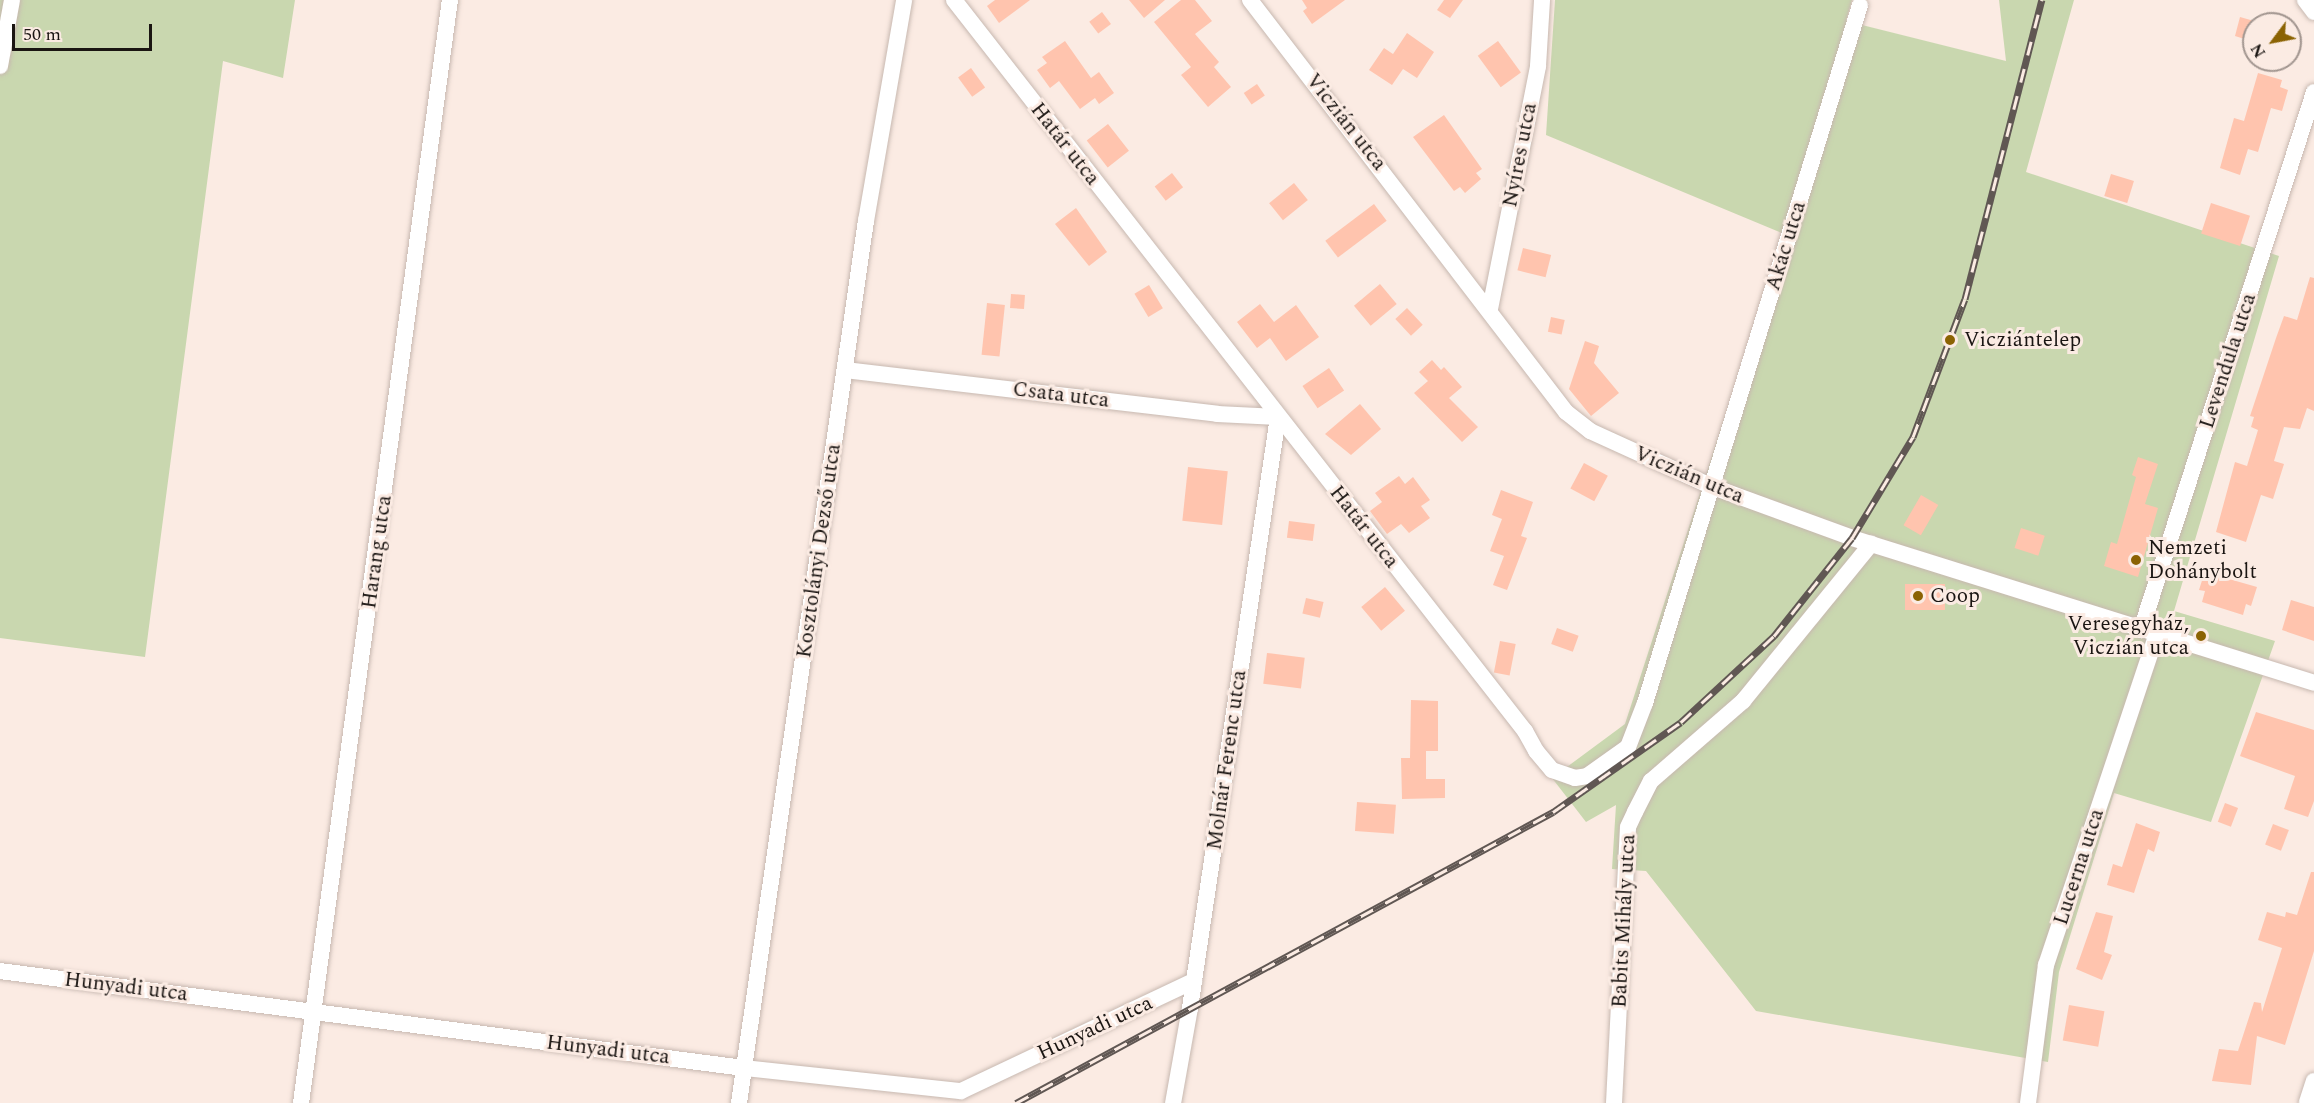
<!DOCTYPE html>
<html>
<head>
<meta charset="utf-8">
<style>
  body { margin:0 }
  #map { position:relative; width:2314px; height:1103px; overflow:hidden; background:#fbebe3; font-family:Spectral,serif }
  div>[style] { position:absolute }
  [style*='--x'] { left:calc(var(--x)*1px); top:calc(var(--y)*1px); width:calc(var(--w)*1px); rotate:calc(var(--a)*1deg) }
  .green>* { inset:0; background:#c9d7af }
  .building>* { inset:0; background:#ffc4ae; transform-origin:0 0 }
  .roads { filter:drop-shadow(0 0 2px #c7b8b0) drop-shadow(0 0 2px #c7b8b0) }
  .street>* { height:16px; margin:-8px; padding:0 8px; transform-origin:8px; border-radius:8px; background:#fff }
  .rail>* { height:7px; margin-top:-3.5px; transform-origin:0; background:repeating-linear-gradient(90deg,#fbebe3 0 14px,#605753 0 28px); box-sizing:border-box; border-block:2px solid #605753 }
  .dots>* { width:16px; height:16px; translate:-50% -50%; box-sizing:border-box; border:3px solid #fbebe3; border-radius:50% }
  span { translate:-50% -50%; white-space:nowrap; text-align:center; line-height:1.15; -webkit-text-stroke:6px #fbebe3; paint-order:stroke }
  .street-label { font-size:21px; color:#1a1512 }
  .poi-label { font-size:21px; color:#1a1512 }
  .left { translate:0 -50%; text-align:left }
  .right { translate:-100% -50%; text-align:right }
  .north { position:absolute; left:2242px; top:12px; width:60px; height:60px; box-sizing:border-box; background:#fbebe3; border:2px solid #a1958f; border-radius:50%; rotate:238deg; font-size:16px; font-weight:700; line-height:24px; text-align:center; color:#1a1512 }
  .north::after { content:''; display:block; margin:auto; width:21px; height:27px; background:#8b6303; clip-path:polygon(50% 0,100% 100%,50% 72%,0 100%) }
  .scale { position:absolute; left:12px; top:24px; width:140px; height:27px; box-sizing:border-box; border:3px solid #1a1512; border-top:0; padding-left:8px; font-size:18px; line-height:21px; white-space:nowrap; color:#1a1512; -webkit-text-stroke:4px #fbebe3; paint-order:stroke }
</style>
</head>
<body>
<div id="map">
  <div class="green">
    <i style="clip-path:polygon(0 0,295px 0,283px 78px,223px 61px,145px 657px,0 638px)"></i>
    <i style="clip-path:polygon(1555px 0,1852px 0,1846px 21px,2006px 61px,1999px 0,2074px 0,2026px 172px,2279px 256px,2174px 611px,2275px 641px,2211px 822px,2114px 793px,2059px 972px,2048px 1062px,1756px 1011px,1646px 871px,1612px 869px,1616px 805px,1586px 822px,1552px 778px,1625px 724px,1784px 234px,1546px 135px)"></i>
  </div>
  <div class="building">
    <i style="clip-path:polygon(995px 0,1030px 0,999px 23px,987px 6px)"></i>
    <i style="clip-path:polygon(1129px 0,1165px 0,1144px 18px)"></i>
    <i style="clip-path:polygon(1181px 0,1195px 0,1212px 21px,1195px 34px,1219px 62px,1214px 67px,1231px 87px,1208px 107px,1181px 75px,1191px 67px,1154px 22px)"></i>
    <i style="clip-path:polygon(1302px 0,1345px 0,1312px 24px,1303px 11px,1307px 8px)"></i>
    <i style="clip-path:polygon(1444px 0,1463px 0,1450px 18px,1437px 10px)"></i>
    <i style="left:1102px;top:12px;width:15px;height:16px;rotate:53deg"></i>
    <i style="clip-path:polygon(2240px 17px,2254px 21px,2254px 42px,2235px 36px)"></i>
    <i style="clip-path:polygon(1407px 33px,1434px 52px,1417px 78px,1403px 69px,1392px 85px,1369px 70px,1384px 48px,1393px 54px)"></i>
    <i style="clip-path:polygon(1065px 41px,1091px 78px,1099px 72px,1114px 93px,1099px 104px,1095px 98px,1080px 109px,1059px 81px,1050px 88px,1037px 70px,1047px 63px,1042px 57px)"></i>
    <i style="left:1498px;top:41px;width:39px;height:25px;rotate:54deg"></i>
    <i style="left:971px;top:68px;width:24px;height:16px;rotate:54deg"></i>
    <i style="clip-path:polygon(2258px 73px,2282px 80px,2280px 87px,2288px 90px,2282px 111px,2271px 108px,2258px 152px,2248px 149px,2240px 175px,2220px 168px,2234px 118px,2244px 121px)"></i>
    <i style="left:1257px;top:84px;width:14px;height:16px;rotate:56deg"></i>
    <i style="clip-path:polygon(1444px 115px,1482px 169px,1476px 173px,1481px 179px,1465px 193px,1460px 187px,1454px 191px,1413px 137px)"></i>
    <i style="left:1108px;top:124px;width:34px;height:27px;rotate:52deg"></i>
    <i style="left:1172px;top:173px;width:18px;height:22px;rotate:52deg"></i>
    <i style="left:2111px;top:174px;width:24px;height:23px;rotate:17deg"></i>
    <i style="left:1294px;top:183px;width:22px;height:32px;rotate:51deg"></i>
    <i style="left:2211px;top:203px;width:41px;height:32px;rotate:18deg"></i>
    <i style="left:1374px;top:204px;width:21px;height:61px;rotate:53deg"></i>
    <i style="clip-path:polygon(1076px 208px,1107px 252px,1089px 266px,1055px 224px)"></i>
    <i style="left:1523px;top:248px;width:29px;height:23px;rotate:14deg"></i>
    <i style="clip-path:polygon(2310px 277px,2314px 278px,2314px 411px,2307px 408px,2300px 429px,2284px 427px,2274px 461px,2284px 464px,2273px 499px,2261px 495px,2246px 542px,2216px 532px,2235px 462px,2247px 466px,2258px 430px,2251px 427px,2254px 417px,2250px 416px,2276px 338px,2284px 316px,2297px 320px)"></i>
    <i style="left:1380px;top:284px;width:26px;height:34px;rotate:50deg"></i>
    <i style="left:1149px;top:285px;width:27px;height:17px;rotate:59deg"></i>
    <i style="left:1011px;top:294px;width:14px;height:14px;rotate:4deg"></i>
    <i style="left:987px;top:303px;width:18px;height:52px;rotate:6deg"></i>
    <i style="clip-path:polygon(1260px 304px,1274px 322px,1296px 305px,1319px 337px,1286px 361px,1270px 338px,1257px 348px,1237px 322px)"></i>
    <i style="left:1407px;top:308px;width:23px;height:16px;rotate:47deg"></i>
    <i style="left:1551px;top:317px;width:14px;height:15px;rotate:12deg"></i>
    <i style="clip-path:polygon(1585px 341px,1599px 346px,1594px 363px,1619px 393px,1591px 416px,1569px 389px)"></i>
    <i style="clip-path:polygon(1432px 360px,1441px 370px,1444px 367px,1462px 387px,1449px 398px,1478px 427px,1462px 442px,1414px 393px,1428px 381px,1419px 372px)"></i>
    <i style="left:1329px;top:368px;width:27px;height:32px;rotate:56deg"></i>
    <i style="clip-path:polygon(1360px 404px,1381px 429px,1351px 455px,1325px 434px)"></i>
    <i style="clip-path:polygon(2138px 457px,2158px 464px,2145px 504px,2158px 508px,2138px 577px,2104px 566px,2111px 542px,2117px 544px,2136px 477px,2132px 475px)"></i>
    <i style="left:1584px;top:463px;width:27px;height:29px;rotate:28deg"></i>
    <i style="left:1188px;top:467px;width:40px;height:54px;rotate:6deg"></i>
    <i style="clip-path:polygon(1399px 476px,1405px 484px,1413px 477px,1430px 500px,1421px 506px,1430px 518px,1409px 533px,1401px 524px,1387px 534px,1370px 511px,1382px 502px,1375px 493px)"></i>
    <i style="clip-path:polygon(1501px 490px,1533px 502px,1521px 536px,1527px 538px,1507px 590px,1493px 585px,1504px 556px,1490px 551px,1502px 519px,1492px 515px)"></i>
    <i style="left:1921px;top:495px;width:20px;height:35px;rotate:30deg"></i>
    <i style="left:1289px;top:521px;width:26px;height:17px;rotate:7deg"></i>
    <i style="left:2021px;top:528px;width:25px;height:21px;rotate:18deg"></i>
    <i style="clip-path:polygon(2215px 567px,2231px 572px,2229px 579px,2257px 587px,2251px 606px,2246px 604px,2243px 615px,2202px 602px,2205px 591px,2199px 590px,2205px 571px,2213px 574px)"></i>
    <i style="left:1945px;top:584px;width:26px;height:40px;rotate:90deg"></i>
    <i style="left:1385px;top:587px;width:31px;height:31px;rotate:50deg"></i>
    <i style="left:1306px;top:598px;width:18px;height:16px;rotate:13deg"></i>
    <i style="clip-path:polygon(2291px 600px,2314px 607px,2314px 641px,2282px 630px)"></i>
    <i style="left:1557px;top:628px;width:23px;height:17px;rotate:20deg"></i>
    <i style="left:1500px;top:641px;width:16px;height:32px;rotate:11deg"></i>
    <i style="left:1267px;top:653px;width:38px;height:31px;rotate:7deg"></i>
    <i style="clip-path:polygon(1411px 700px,1438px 701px,1438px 751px,1426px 751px,1426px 779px,1445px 779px,1445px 798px,1402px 799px,1401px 758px,1410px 758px)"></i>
    <i style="clip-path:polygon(2256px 712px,2314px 730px,2314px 801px,2308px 817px,2284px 809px,2295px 776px,2240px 756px)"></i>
    <i style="left:1357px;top:802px;width:39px;height:29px;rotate:4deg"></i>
    <i style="left:2225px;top:803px;width:14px;height:20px;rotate:21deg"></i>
    <i style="clip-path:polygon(2136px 823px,2160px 832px,2154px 852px,2148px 849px,2134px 893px,2107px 885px,2113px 864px,2122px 867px)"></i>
    <i style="left:2273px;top:824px;width:17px;height:22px;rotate:21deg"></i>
    <i style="clip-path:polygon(2311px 872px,2314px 872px,2314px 951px,2285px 1045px,2257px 1036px,2251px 1085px,2212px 1081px,2219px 1049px,2238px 1051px,2254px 1002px,2261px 1003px,2262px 1012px,2282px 948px,2258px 940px,2267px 912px,2285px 917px,2286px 912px,2297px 915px)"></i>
    <i style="clip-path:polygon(2096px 912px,2113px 916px,2104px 952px,2112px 955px,2102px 980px,2076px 969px)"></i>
    <i style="left:2069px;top:1005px;width:36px;height:36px;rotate:10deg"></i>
  </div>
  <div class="roads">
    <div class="street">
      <i style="--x:954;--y:0;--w:928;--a:52.01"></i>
      <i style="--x:1525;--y:731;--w:23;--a:61"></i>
      <i style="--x:1536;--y:751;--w:25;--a:50"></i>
      <i style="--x:1552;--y:770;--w:24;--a:19"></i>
      <i style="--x:1575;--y:778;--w:12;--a:-9"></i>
      <i style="--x:1587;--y:776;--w:50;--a:-35.3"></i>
      <i style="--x:1628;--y:747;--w:47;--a:-68.9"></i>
      <i style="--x:1645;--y:703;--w:730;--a:-72.88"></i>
      <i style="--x:1250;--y:0;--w:519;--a:52.51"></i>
      <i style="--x:1566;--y:412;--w:31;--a:38"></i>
      <i style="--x:1590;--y:431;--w:135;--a:24.5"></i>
      <i style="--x:1713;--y:487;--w:148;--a:20.1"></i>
      <i style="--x:1852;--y:538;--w:484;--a:17.4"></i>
      <i style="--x:2305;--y:0;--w:15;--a:53"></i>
      <i style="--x:0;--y:66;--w:67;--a:-79.7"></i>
      <i style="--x:1490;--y:309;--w:248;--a:-78.8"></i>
      <i style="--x:1538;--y:66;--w:66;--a:-86.5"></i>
      <i style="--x:845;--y:370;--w:375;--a:6.7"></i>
      <i style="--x:1217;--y:414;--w:61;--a:2.8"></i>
      <i style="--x:1278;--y:417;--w:598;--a:98.47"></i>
      <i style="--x:1190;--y:1008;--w:97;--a:100.1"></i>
      <i style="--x:2141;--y:630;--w:565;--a:-72.17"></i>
      <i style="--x:0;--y:971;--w:750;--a:7.43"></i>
      <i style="--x:744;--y:1068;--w:218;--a:6.1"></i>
      <i style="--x:961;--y:1091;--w:258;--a:-25.3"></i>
      <i style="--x:2307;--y:1102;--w:22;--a:-72"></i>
      <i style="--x:301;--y:1103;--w:1113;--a:-82.31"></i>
      <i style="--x:739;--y:1103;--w:891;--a:-81.81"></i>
      <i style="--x:866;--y:221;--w:224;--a:-80.2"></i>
      <i style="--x:1614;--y:1103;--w:276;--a:-87.1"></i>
      <i style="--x:1628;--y:827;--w:17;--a:-65"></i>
      <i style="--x:1635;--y:812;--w:35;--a:-63"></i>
      <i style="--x:1651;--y:781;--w:122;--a:-41"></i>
      <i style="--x:1743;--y:701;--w:203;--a:-50.8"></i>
      <i style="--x:2028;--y:1103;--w:139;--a:-82.6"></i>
      <i style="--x:2046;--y:965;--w:347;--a:-71.5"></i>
    </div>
  </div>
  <div class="rail">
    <i style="--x:1016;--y:1103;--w:611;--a:-28.45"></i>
    <i style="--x:1553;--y:812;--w:156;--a:-35.1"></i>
    <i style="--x:1681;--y:722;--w:127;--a:-42.8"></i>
    <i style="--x:1774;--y:636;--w:125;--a:-51.5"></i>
    <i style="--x:1852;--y:538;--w:118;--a:-58.9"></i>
    <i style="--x:1913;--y:437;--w:147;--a:-69.4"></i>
    <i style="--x:1965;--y:299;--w:309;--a:-75.6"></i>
  </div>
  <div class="dots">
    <i style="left:1950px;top:340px;background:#8b6303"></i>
    <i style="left:2136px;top:560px;background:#8b6303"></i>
    <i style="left:1918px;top:596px;background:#8b6303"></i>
    <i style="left:2201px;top:636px;background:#8b6303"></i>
  </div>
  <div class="street-label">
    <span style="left:1346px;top:122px;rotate:52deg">Viczián utca</span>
    <span style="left:1065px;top:144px;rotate:52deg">Határ utca</span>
    <span style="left:1520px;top:155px;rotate:-79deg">Nyíres utca</span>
    <span style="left:1786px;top:246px;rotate:-73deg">Akác utca</span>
    <span style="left:2228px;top:361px;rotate:-72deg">Levendula utca</span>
    <span style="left:1061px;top:395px;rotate:7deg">Csata utca</span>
    <span style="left:1689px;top:475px;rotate:23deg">Viczián utca</span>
    <span style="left:1364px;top:527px;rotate:52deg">Határ utca</span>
    <span style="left:819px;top:551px;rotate:-82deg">Kosztolányi Dezső utca</span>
    <span style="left:377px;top:552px;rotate:-82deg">Harang utca</span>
    <span style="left:1227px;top:760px;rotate:-82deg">Molnár Ferenc utca</span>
    <span style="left:2079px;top:867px;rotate:-72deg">Lucerna utca</span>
    <span style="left:1624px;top:921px;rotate:-87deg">Babits Mihály utca</span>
    <span style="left:126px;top:987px;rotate:7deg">Hunyadi utca</span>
    <span style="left:1095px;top:1028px;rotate:-25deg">Hunyadi utca</span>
    <span style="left:608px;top:1050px;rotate:7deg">Hunyadi utca</span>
  </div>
  <div class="poi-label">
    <span class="left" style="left:1964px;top:340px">Vicziántelep</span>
    <span class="left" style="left:2148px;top:560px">Nemzeti<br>Dohánybolt</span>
    <span class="left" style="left:1930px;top:596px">Coop</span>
    <span class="right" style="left:2189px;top:636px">Veresegyház,<br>Viczián utca</span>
  </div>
  <div class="north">N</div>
  <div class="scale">50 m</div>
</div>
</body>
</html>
